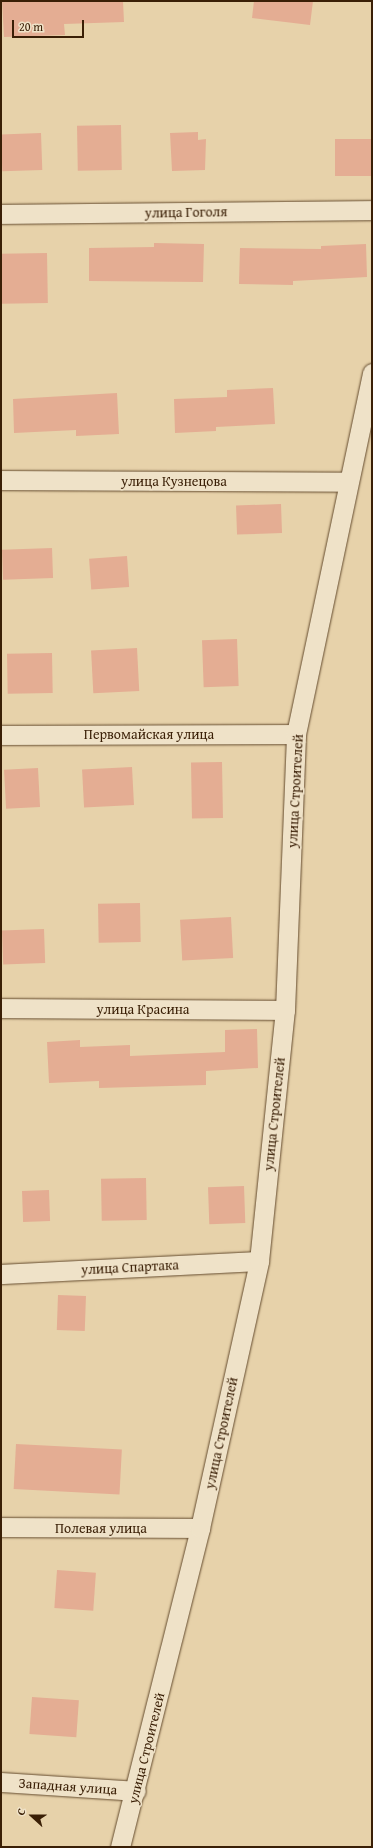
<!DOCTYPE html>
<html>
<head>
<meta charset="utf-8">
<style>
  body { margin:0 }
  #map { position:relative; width:373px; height:1848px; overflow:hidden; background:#e7d2aa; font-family:"Gentium Book Plus",serif }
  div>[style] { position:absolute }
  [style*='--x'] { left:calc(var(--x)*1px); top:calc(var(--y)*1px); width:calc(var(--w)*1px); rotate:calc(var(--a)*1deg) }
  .building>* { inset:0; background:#e4ad93; transform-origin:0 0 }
  .roads { filter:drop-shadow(0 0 1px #654c2f) drop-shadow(0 0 1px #654c2f) }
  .minor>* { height:19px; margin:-9.5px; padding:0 9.5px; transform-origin:9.5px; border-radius:9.5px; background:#efe2c8 }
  span { translate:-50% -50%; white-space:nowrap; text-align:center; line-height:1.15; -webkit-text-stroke:3px #efe2c8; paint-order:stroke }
  .street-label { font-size:14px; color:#3a1f06 }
  .frame { position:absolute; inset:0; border:2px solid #3a1f06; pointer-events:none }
  .north { position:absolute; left:12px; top:1796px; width:40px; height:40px; -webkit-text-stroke:3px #efe2c8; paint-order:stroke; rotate:291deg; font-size:11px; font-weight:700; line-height:16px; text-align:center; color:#3a1f06 }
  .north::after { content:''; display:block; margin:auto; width:14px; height:18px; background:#3a1f06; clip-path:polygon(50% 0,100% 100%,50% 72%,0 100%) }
  .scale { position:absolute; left:12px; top:20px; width:72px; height:18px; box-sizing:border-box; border:2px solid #3a1f06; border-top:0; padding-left:5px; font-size:12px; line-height:14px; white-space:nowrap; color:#3a1f06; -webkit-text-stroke:3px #efe2c8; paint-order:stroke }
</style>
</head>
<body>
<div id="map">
  <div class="building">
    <i style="clip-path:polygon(2px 1px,123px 1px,124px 22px,64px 24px,65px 35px,4px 37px)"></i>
    <i style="clip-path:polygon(254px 1px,313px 1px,310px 25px,252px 18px)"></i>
    <i style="left:121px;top:125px;width:45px;height:44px;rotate:89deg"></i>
    <i style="clip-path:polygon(198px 132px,198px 140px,206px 139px,205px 170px,172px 171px,170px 133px)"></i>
    <i style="left:41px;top:133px;width:37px;height:40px;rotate:88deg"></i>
    <i style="left:372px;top:139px;width:37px;height:37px;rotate:90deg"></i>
    <i style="clip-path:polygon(154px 243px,204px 244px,203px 282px,89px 281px,89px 248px,154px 247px)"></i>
    <i style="clip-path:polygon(366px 244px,367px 277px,293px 281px,293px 285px,239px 284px,240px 248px,321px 249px,321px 246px)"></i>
    <i style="left:47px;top:253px;width:50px;height:46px;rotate:89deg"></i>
    <i style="clip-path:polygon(273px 388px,275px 424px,216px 427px,216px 431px,175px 433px,174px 399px,227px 397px,227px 390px)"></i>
    <i style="clip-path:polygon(117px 393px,119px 434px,76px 436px,76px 430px,14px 433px,13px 399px)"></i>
    <i style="left:281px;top:504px;width:29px;height:45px;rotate:88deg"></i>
    <i style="left:52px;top:548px;width:30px;height:50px;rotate:88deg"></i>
    <i style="left:127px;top:556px;width:31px;height:38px;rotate:86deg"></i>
    <i style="left:237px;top:639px;width:47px;height:35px;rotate:88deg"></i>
    <i style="left:137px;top:648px;width:43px;height:46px;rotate:87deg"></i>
    <i style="left:52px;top:653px;width:40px;height:45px;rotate:89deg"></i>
    <i style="left:222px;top:762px;width:56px;height:31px;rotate:89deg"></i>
    <i style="left:132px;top:767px;width:38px;height:50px;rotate:87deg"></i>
    <i style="left:38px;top:768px;width:39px;height:34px;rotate:87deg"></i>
    <i style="left:140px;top:903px;width:39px;height:42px;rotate:89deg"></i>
    <i style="left:231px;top:917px;width:41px;height:51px;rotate:87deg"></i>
    <i style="left:44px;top:929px;width:34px;height:42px;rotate:88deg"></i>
    <i style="clip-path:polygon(257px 1029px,258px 1068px,206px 1071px,206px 1085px,99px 1088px,99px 1081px,49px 1083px,47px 1042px,80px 1040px,80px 1047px,130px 1045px,130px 1056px,225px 1052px,225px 1030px)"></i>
    <i style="left:146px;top:1178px;width:42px;height:45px;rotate:89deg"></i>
    <i style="left:244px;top:1186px;width:37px;height:36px;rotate:88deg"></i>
    <i style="left:49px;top:1190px;width:31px;height:27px;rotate:88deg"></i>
    <i style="left:58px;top:1295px;width:28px;height:35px;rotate:2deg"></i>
    <i style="left:16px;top:1444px;width:106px;height:45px;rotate:3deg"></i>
    <i style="left:57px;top:1570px;width:39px;height:38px;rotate:4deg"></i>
    <i style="left:32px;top:1697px;width:47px;height:37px;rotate:4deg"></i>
  </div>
  <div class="roads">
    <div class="minor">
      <i style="--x:1;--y:214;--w:371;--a:-0.6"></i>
      <i style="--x:1;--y:480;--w:347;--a:0.3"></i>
      <i style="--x:1;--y:735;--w:295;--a:-0.2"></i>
      <i style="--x:1;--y:1008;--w:284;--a:0.4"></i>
      <i style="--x:1;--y:1274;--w:258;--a:-2.9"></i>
      <i style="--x:1;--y:1527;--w:199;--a:0.3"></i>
      <i style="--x:1;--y:1782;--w:135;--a:3.8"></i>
      <i style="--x:120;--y:1847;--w:329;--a:-75.9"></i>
      <i style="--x:200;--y:1528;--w:273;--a:-77.5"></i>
      <i style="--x:259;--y:1261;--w:252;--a:-84.1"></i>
      <i style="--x:285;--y:1010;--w:276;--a:-87.7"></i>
      <i style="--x:296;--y:734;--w:369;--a:-78.1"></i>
    </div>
  </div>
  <div class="street-label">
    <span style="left:186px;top:212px;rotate:-1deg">улица Гоголя</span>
    <span style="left:174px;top:481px">улица Кузнецова</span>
    <span style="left:149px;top:734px">Первомайская улица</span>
    <span style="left:295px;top:791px;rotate:-87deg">улица Строителей</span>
    <span style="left:143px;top:1009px">улица Красина</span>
    <span style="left:274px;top:1114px;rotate:-84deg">улица Строителей</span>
    <span style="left:130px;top:1267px;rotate:-3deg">улица Спартака</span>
    <span style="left:221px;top:1433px;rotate:-78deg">улица Строителей</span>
    <span style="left:101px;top:1528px">Полевая улица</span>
    <span style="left:146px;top:1748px;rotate:-76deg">улица Строителей</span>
    <span style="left:68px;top:1786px;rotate:4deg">Западная улица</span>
  </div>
  <div class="frame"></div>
  <div class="north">С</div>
  <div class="scale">20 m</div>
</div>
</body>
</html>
